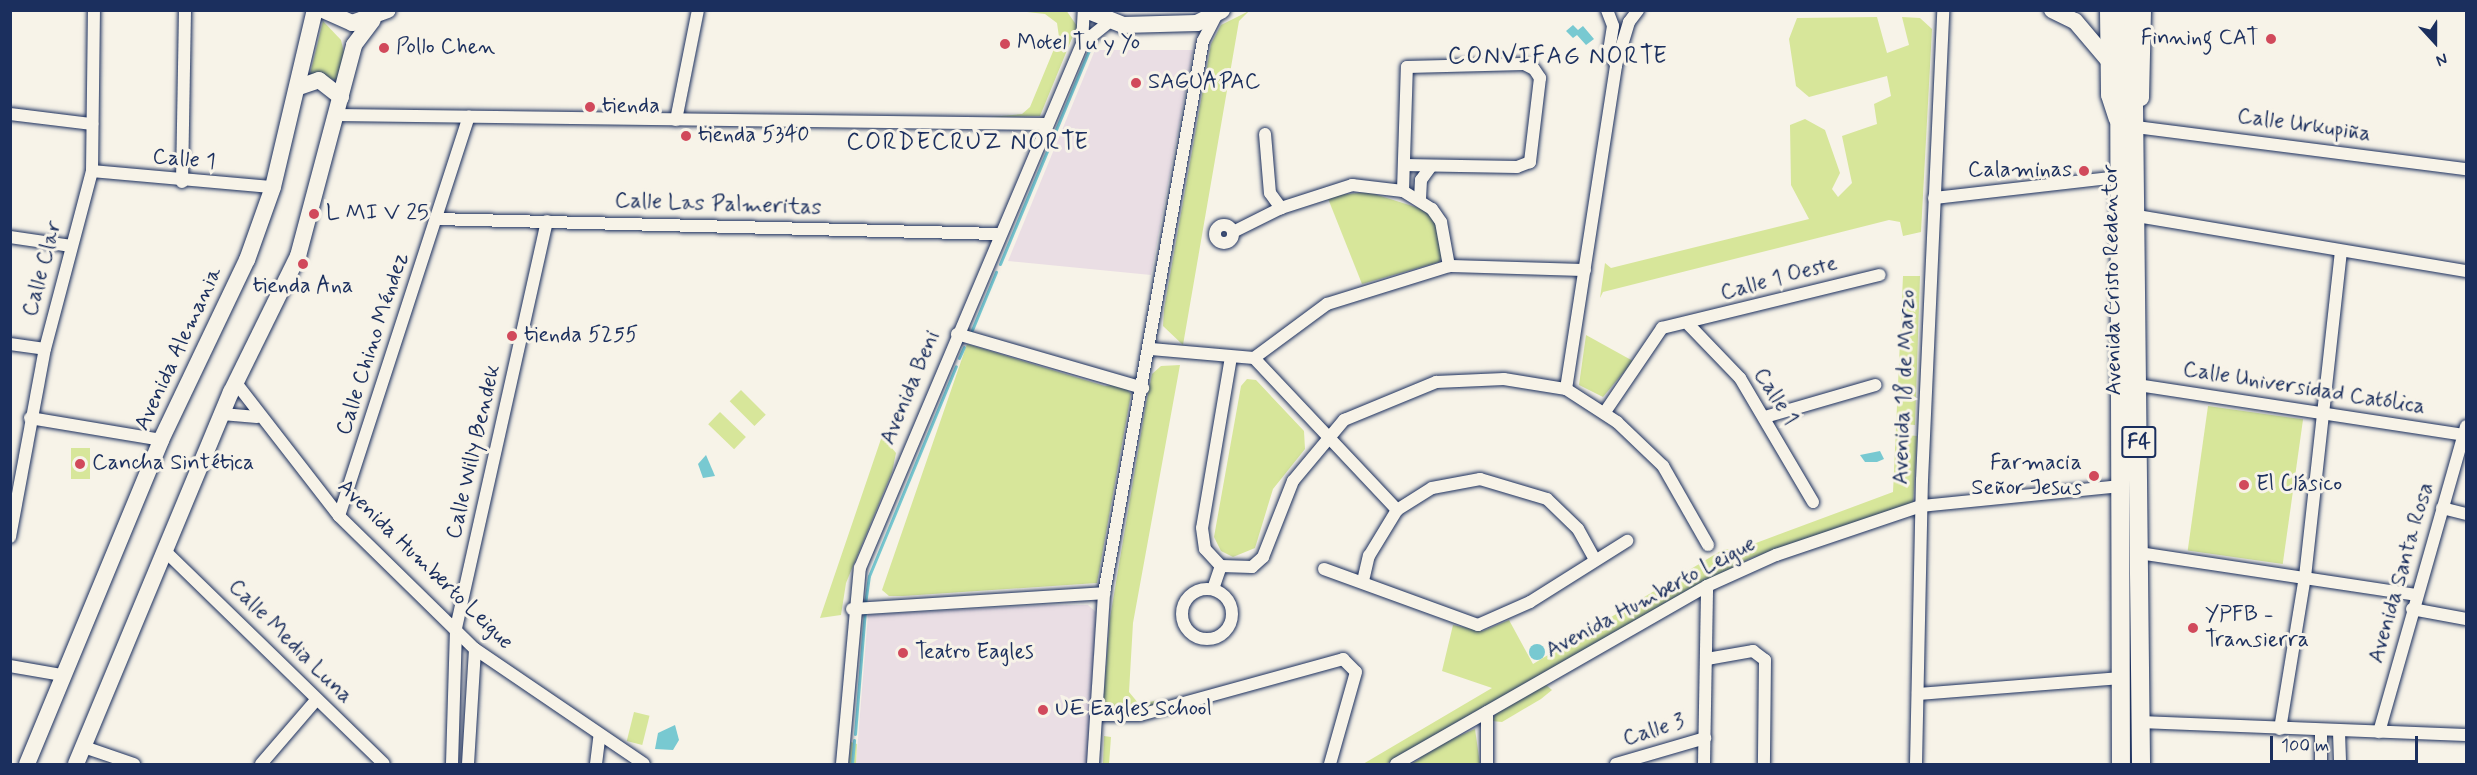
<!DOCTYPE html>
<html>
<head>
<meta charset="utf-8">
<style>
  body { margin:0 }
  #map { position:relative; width:2477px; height:775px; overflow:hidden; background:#f7f3e8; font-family:Mynerve,sans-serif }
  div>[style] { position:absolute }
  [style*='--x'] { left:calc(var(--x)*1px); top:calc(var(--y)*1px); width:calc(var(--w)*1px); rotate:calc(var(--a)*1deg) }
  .built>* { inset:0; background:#eadee4 }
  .green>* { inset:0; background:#d7e69a; transform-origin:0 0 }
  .water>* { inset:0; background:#78c9d1 }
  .round { border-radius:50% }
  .stream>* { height:3px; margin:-1.5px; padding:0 1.5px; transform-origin:1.5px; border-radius:1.5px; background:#78c9d1 }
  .roads { filter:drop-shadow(0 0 2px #1b2f5e) drop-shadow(0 0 2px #1b2f5e) }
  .minor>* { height:12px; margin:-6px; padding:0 6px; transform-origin:6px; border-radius:6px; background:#f7f3e8 }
  .minor>.ring { margin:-6px; padding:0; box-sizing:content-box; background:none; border:12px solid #f7f3e8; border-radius:50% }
  .major>* { height:16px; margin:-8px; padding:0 8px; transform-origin:8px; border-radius:8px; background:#f7f3e8 }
  .highway>* { height:18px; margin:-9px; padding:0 9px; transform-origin:9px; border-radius:9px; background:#f7f3e8 }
  .dots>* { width:16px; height:16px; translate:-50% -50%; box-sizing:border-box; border:3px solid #f7f3e8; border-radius:50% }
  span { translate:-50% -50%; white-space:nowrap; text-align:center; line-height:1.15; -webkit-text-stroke:6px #f7f3e8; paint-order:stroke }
  .shield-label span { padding:2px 4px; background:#f7f3e8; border:2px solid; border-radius:4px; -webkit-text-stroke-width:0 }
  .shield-label { font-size:21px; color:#1b2f5e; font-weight:700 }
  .poi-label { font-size:22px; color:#1b2f5e }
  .right { translate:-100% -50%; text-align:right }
  .left { translate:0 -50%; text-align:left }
  .street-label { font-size:22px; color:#1b2f5e }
  .neighbourhood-label { font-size:24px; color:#1b2f5e; letter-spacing:1.5px }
  .frame { position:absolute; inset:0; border:12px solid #1b2f5e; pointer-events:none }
  .north { position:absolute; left:2405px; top:12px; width:60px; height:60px; -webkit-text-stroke:4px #f7f3e8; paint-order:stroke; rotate:159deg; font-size:16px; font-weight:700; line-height:24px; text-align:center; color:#1b2f5e }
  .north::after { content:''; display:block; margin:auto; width:21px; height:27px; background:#1b2f5e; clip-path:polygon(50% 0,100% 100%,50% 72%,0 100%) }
  .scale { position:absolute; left:2270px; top:736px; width:148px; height:27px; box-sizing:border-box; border:3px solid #1b2f5e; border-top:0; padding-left:8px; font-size:18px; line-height:21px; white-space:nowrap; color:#1b2f5e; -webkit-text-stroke:4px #f7f3e8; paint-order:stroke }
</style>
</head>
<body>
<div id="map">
  <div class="built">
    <i style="clip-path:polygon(1095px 50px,1193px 50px,1151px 275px,1008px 261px)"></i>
    <i style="clip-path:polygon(1045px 605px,1088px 605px,1096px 612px,1087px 764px,856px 764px,868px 615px)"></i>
  </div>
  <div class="green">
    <i style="clip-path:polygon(1018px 11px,1066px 10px,1077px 26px,1040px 116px,990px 117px,1022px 114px,1030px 107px,1059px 37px,1057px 23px,1045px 14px)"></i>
    <i style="clip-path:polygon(1249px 11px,1239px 21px,1183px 345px,1163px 326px,1164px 309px,1211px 44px,1221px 25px)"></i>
    <i style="clip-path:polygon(1877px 17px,1887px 53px,1909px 45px,1902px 17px,1920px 18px,1932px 29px,1921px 232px,1903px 236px,1900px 222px,1889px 220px,1603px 292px,1600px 298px,1605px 263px,1611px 268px,1809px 219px,1791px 185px,1790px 125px,1805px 119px,1825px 130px,1840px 173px,1832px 189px,1838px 197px,1852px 183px,1842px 136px,1877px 124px,1874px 104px,1891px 96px,1887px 76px,1809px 97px,1796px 86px,1789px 39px,1797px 18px)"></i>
    <i style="clip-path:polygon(323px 21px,341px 40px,345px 57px,339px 81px,310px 74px)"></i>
    <i style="clip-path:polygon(1368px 192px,1425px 210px,1437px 224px,1443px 255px,1439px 262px,1362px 284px,1327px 196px)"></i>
    <i style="clip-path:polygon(1903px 276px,1920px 276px,1915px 425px,1902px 424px,1898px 434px,1917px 436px,1913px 504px,1751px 558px,1609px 635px,1449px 740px,1475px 729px,1480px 764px,1411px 764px,1420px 759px,1424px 742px,1386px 764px,1363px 764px,1492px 688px,1442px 671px,1453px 625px,1483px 631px,1509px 620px,1533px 664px,1724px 549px,1740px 549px,1893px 492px)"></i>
    <i style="clip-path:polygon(1586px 335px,1633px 361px,1603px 397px,1579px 385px)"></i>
    <i style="clip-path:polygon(967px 344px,1105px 386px,1122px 384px,1131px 394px,1097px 583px,903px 596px,889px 596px,882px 590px)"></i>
    <i style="clip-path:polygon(1180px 365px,1133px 623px,1129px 692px,1139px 704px,1164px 699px,1167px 705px,1111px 712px,1103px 706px,1110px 618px,1146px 404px,1152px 374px,1161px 366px)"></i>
    <i style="clip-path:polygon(1247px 379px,1256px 380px,1304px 431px,1305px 449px,1273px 489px,1255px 548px,1233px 557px,1221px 551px,1214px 537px,1241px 386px)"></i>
    <i style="left:741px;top:390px;width:35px;height:16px;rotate:45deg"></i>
    <i style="left:2208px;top:406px;width:96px;height:146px;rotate:8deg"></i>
    <i style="left:720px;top:412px;width:36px;height:17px;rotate:44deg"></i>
    <i style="clip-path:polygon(882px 436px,896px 453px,892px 472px,846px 583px,841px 615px,820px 618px)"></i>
    <i style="left:71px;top:448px;width:19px;height:31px"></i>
    <i style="clip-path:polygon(1545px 684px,1552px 690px,1541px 699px,1502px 722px,1492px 721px,1496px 713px)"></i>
    <i style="left:634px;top:712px;width:16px;height:30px;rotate:14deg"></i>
    <i style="clip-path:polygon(1104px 736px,1111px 737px,1109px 764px,1103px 764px)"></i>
    <i style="clip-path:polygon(851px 742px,857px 744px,856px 764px,849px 764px)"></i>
  </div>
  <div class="water">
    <i style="clip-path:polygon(1573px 25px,1578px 30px,1583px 26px,1594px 39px,1586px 45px,1577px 35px,1573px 38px,1566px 31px)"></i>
    <i style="clip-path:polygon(1880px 451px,1884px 459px,1877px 462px,1865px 462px,1860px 455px)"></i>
    <i style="clip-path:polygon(706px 455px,715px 476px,703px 478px,698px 464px)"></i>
    <i class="round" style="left:1529px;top:644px;width:16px;height:16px"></i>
    <i style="clip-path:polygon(675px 725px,679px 740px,673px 750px,655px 749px,658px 733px)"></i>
  </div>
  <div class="stream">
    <i style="--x:1000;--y:264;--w:242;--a:-67.4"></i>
    <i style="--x:972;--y:330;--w:63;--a:-67.5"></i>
    <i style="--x:959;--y:358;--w:12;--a:-66"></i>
    <i style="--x:865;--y:604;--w:28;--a:-82"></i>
    <i style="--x:869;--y:576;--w:227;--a:-67.5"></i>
    <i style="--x:855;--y:734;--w:123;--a:-85.4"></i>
    <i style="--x:852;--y:764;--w:24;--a:-85"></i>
  </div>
  <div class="roads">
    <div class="minor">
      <i style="--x:1607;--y:10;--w:17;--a:69"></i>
      <i style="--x:1613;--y:26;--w:24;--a:99"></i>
      <i style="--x:1609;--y:50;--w:17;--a:65"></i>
      <i style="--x:1083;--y:43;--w:32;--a:-39"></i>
      <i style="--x:10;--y:114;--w:83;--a:7"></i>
      <i style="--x:336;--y:115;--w:711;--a:0.73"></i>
      <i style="--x:676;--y:120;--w:112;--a:-78.7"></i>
      <i style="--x:2136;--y:127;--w:333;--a:7.3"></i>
      <i style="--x:1265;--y:134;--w:59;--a:85.2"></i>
      <i style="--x:1270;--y:193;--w:19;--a:54"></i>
      <i style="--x:92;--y:171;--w:182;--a:5.1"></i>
      <i style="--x:182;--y:182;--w:172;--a:-89"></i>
      <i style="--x:1403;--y:191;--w:124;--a:-88.2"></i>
      <i style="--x:1407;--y:67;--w:117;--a:-1.5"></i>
      <i style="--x:1524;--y:64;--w:11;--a:27"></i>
      <i style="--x:1534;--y:69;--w:11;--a:56"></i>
      <i style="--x:1540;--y:78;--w:85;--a:96.8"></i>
      <i style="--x:1530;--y:162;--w:14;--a:159"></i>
      <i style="--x:1517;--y:167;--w:113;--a:-179"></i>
      <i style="--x:1934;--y:198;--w:185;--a:-6.5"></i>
      <i style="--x:1420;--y:199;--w:19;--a:-87"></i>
      <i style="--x:1421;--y:180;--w:17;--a:-54"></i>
      <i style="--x:2137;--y:216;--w:334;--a:9.5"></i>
      <i style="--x:436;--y:219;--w:563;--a:1.53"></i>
      <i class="ring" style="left:1215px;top:225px;width:6px;height:6px"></i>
      <i style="--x:1233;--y:232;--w:54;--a:-26.6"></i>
      <i style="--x:1281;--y:208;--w:75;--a:-17.9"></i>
      <i style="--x:1352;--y:185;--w:51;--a:6.7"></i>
      <i style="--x:1403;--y:191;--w:34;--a:32"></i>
      <i style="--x:1432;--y:209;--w:16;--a:55"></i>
      <i style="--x:1441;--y:222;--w:45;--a:79.7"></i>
      <i style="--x:10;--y:237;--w:62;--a:8.4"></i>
      <i style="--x:1689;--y:325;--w:74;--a:46.1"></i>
      <i style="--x:1740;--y:378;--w:144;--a:59.5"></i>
      <i style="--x:957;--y:334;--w:194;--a:16.2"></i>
      <i style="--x:10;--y:344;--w:35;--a:8"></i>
      <i style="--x:1151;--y:349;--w:103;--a:5"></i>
      <i style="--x:1254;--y:358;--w:209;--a:46.7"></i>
      <i style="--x:1231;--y:357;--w:173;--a:99.6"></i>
      <i style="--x:1202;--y:528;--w:21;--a:82"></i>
      <i style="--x:1205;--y:549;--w:23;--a:47"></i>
      <i style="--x:1221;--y:566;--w:31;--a:2"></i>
      <i style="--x:1252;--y:567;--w:15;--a:-42"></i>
      <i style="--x:1263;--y:557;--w:82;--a:-68.5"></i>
      <i style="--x:1293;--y:481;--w:80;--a:-50.1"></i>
      <i style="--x:1344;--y:420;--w:100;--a:-22.4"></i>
      <i style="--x:1436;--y:382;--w:68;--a:-2.5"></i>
      <i style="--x:1504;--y:379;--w:63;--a:9.2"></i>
      <i style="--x:1566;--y:389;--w:61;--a:32.9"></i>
      <i style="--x:1617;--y:422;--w:64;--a:43.7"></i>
      <i style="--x:1663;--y:466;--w:91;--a:60.3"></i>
      <i style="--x:1254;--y:358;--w:91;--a:-36.5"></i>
      <i style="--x:1327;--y:304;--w:128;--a:-17.3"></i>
      <i style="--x:1449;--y:266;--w:136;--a:1.7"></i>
      <i style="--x:236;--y:383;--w:168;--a:52.2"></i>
      <i style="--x:339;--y:516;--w:190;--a:44.4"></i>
      <i style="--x:475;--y:649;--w:204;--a:34.2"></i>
      <i style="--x:2138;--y:385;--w:330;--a:8.7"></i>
      <i style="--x:1566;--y:389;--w:328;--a:-81.2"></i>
      <i style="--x:1616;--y:65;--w:45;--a:-73.2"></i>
      <i style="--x:1629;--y:22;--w:15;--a:-53"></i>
      <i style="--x:1605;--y:412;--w:102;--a:-55.8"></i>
      <i style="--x:1662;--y:328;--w:224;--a:-13.7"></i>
      <i style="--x:222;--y:414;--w:35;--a:5"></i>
      <i style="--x:1765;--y:417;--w:115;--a:-16.2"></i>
      <i style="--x:30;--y:418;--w:133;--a:9.5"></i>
      <i style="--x:2442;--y:508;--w:25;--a:14"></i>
      <i style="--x:339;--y:516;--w:420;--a:-72"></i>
      <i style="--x:10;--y:537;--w:191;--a:-79.5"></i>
      <i style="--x:45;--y:349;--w:184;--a:-75.2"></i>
      <i style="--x:92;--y:171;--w:161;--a:-89.3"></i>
      <i style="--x:165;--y:551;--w:305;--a:44.2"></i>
      <i style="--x:2139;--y:553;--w:280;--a:8.6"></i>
      <i style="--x:1324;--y:569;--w:164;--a:20"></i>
      <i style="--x:1478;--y:625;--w:57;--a:-23.9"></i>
      <i style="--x:1530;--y:602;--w:115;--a:-32.2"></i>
      <i style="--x:1363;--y:581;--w:26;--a:-77"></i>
      <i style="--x:1369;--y:556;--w:54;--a:-58.7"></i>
      <i style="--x:1397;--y:510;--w:41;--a:-32.2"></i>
      <i style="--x:1432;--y:488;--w:49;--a:-10.6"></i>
      <i style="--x:1480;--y:479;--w:70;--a:16.6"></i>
      <i style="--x:1547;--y:499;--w:43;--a:44.1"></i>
      <i style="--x:1578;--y:529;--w:33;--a:61"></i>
      <i class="ring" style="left:1182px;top:589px;width:38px;height:38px"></i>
      <i style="--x:1213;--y:589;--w:24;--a:-71"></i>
      <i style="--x:852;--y:609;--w:253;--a:-3.6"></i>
      <i style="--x:2412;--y:609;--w:55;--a:10.5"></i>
      <i style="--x:1707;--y:659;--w:47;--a:-9.9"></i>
      <i style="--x:1753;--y:651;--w:15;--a:37"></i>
      <i style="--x:1765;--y:660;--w:104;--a:90.6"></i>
      <i style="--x:10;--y:666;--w:53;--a:9.8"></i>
      <i style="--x:1918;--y:694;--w:204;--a:-4.5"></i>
      <i style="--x:1487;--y:712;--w:52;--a:90"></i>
      <i style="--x:1096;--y:715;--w:44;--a:0"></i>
      <i style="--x:1140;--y:715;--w:211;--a:-15.4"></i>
      <i style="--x:1343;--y:659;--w:18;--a:45"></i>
      <i style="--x:1356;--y:672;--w:96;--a:105.8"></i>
      <i style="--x:2140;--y:722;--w:326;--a:2.3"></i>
      <i style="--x:2280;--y:729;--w:154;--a:-80.7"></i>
      <i style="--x:2305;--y:577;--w:327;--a:-83.7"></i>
      <i style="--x:2321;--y:732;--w:32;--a:90"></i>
      <i style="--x:2339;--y:732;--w:32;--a:88"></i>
      <i style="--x:2379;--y:732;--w:318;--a:-74.1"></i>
      <i style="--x:84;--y:747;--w:53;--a:18.8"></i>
      <i style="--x:261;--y:764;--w:84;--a:-49.3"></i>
      <i style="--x:452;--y:764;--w:136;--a:-88.3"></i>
      <i style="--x:456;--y:628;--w:417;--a:-77.4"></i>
      <i style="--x:468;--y:764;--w:115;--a:-86.5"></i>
      <i style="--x:596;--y:764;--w:26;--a:-83"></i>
      <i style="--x:842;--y:764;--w:197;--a:-84.8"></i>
      <i style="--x:860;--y:568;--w:569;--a:-67.04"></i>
      <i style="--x:1082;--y:44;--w:34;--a:-87"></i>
      <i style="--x:1093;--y:764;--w:171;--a:-86.3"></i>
      <i style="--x:1104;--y:593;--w:561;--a:-79.83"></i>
      <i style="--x:1203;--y:41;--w:29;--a:-63"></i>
      <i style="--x:1396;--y:764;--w:358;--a:-29.8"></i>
      <i style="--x:1707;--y:586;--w:76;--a:-24.2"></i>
      <i style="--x:1776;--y:555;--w:153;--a:-18.7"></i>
      <i style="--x:1921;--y:506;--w:200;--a:-5.7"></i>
      <i style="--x:1616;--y:764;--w:93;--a:-16.3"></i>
      <i style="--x:1704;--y:764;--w:178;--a:-89"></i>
      <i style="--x:1916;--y:764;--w:284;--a:-88.8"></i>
      <i style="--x:1922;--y:480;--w:470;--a:-87.4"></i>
    </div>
    <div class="major">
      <i style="--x:323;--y:10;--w:32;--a:24"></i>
      <i style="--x:352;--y:23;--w:38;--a:-20"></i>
      <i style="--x:1086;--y:10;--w:40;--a:22"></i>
      <i style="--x:1123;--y:25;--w:74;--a:-1.5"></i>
      <i style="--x:1197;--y:23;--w:28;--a:-27"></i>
      <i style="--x:2052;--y:10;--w:25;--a:26"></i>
      <i style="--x:2075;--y:21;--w:51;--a:49.8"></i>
      <i style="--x:2108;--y:10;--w:85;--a:89.3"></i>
      <i style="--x:2109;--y:95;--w:25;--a:72"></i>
      <i style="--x:299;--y:87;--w:21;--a:-19"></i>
      <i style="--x:319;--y:80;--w:28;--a:38"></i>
      <i style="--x:2141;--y:98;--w:88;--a:-88.7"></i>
      <i style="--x:27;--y:764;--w:351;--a:-67.5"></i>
      <i style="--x:161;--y:440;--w:199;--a:-64.5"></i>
      <i style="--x:247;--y:260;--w:77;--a:-70.4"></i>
      <i style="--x:273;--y:187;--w:182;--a:-76.7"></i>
      <i style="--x:76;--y:764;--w:403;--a:-67.4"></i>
      <i style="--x:231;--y:392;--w:152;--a:-63.8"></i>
      <i style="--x:298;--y:256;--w:218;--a:-75.1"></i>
      <i style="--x:354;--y:45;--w:31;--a:-53"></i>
    </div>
    <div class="highway">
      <i style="--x:2119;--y:10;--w:754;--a:89.85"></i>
      <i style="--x:2133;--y:10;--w:754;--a:89.39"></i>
    </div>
  </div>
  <div class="dots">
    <i style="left:2271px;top:39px;background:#d1495b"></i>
    <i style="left:1005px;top:44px;background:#d1495b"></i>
    <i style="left:384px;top:48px;background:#d1495b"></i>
    <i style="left:1136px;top:83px;background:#d1495b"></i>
    <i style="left:590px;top:107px;background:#d1495b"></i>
    <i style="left:686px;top:136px;background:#d1495b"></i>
    <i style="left:2084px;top:171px;background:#d1495b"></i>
    <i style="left:314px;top:214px;background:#d1495b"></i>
    <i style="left:303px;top:264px;background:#d1495b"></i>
    <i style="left:512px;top:336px;background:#d1495b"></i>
    <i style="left:80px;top:464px;background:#d1495b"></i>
    <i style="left:2094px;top:476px;background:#d1495b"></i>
    <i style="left:2244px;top:485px;background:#d1495b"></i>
    <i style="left:2193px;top:628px;background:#d1495b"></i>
    <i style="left:903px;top:653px;background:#d1495b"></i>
    <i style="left:1043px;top:710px;background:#d1495b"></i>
  </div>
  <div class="shield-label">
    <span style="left:2139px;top:442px">F4</span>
  </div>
  <div class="poi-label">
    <span class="right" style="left:2259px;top:39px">Finning CAT</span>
    <span class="left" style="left:1017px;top:44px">Motel Tu y Yo</span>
    <span class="left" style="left:396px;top:48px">Pollo Chen</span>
    <span class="left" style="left:1148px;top:83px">SAGUAPAC</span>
    <span class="left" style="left:602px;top:107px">tienda</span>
    <span class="left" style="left:698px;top:136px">tienda 5340</span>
    <span class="right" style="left:2072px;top:171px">Calaminas</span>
    <span class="left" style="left:326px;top:214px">L MI V 25</span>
    <span style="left:303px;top:287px">tienda Ana</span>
    <span class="left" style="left:524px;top:336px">tienda 5255</span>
    <span class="right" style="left:2082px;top:476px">Farmacia<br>Señor Jesus</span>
    <span class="left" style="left:92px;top:464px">Cancha Sintética</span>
    <span class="left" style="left:2256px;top:485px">El Clásico</span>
    <span class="left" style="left:2205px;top:628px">YPFB -<br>Transierra</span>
    <span class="left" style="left:915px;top:653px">Teatro Eagles</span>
    <span class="left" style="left:1055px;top:710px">UE Eagles School</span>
  </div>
  <div class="street-label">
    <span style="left:2304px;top:126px;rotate:8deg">Calle Urkupiña</span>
    <span style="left:184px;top:160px;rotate:5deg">Calle 1</span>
    <span style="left:718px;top:205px;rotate:2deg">Calle Las Palmeritas</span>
    <span style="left:43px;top:269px;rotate:-75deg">Calle Clar</span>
    <span style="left:1779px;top:279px;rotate:-15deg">Calle 1 Oeste</span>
    <span style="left:2113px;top:280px;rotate:-91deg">Avenida Cristo Redentor</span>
    <span style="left:373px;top:344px;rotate:-72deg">Calle Chino Méndez</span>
    <span style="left:179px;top:349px;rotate:-65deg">Avenida Alemania</span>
    <span style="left:1905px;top:387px;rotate:-88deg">Avenida 18 de Marzo</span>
    <span style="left:911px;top:388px;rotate:-67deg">Avenida Beni</span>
    <span style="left:2304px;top:389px;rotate:9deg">Calle Universidad Católica</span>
    <span style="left:1775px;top:397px;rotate:57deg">Calle 1</span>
    <span style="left:474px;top:452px;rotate:-77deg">Calle Willy Bendek</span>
    <span style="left:425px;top:565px;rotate:44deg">Avenida Humberto Leigue</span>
    <span style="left:2402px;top:573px;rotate:-74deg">Avenida Santa Rosa</span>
    <span style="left:1651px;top:598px;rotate:-28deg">Avenida Humberto Leigue</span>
    <span style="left:290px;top:642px;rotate:45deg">Calle Media Luna</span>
    <span style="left:1654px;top:731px;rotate:-17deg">Calle 3</span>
  </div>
  <div class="neighbourhood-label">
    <span style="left:1558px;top:57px">CONVIFAG NORTE</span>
    <span style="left:968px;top:143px">CORDECRUZ NORTE</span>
  </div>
  <div class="frame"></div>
  <div class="north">N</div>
  <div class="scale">100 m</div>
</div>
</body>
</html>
